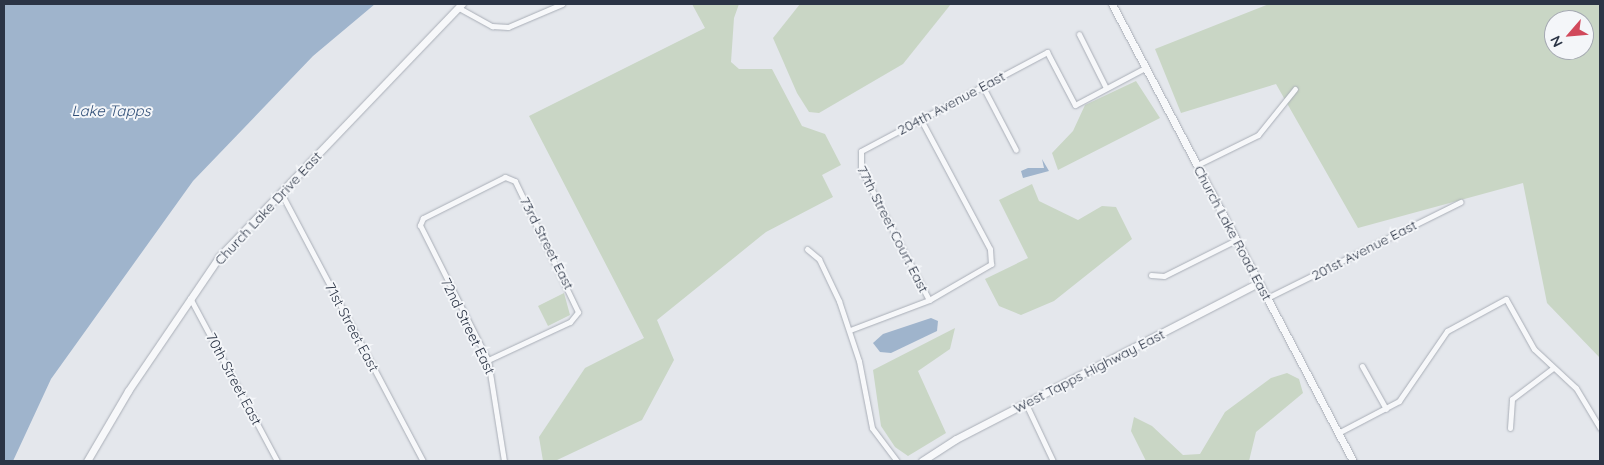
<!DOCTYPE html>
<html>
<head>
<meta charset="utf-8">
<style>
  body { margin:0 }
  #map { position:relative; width:1604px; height:465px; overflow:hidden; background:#e4e7ec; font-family:Quicksand,sans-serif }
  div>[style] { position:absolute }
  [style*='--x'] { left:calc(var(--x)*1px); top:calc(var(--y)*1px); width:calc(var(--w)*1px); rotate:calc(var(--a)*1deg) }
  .green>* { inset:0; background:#c9d6c5 }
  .water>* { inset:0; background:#9fb4cc }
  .roads { filter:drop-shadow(0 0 1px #a9aeb7) drop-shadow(0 0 1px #a9aeb7) }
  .minor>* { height:5px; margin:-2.5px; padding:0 2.5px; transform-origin:2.5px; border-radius:2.5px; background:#f7f8fa }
  .tertiary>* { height:7px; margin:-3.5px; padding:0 3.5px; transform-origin:3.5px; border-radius:3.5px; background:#f7f8fa }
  span { translate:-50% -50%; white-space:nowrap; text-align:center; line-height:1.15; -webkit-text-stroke:4px #f4f6f9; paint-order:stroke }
  .street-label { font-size:14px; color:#2b3445 }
  .water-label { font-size:15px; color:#34527a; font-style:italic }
  .frame { position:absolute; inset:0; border:5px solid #2b3445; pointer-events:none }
  .north { position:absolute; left:1544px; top:10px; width:50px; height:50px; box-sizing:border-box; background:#f4f6f9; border:1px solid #a4a8b1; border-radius:50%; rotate:243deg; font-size:14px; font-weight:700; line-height:20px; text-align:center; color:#2b3445 }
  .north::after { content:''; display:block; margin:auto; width:18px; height:22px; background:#d1495b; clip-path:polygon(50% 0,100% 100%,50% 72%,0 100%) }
</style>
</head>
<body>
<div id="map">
  <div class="green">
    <i style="clip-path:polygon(692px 4px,739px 4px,734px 18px,731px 62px,739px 69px,772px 69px,802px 126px,825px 134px,841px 165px,822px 175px,833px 197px,766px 232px,657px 320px,674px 360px,642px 420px,555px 461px,543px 461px,539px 437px,585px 368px,644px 338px,529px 116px,705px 28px)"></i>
    <i style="clip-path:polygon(800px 4px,951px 4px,903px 64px,819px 113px,809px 112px,797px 93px,773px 38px)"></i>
    <i style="clip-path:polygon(evenodd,1269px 4px,1600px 4px,1600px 358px,1547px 303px,1523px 183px,1358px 228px,1276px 84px,1181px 113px,1155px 49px,1269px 4px,1554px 20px,1584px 20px,1584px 50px,1554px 50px,1554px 20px)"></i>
    <i style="clip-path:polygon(1136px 81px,1160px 118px,1058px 170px,1052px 153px,1073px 131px,1085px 105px)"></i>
    <i style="clip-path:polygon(1032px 184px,1039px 201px,1078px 220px,1102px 206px,1116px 207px,1132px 239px,1054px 301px,1021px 315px,999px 306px,985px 279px,1028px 258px,999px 200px)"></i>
    <i style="clip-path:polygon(564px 293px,570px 315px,548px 326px,538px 306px)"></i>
    <i style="clip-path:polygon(955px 328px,950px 349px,918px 371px,946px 433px,908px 456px,895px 447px,881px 426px,873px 370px)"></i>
    <i style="clip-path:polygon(1287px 373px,1299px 379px,1303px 393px,1256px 432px,1249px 461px,1146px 461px,1131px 431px,1134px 417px,1152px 426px,1183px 455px,1200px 454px,1225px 412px,1271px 378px)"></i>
  </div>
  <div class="water">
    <i style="clip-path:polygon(4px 4px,375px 4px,313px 56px,193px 181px,51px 379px,13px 461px,4px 461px)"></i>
    <i style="clip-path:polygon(1042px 159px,1049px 171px,1023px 178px,1021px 171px,1028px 168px,1044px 168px)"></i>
    <i style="clip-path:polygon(931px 318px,938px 321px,937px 331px,891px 353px,880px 352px,873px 343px,883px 334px)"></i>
  </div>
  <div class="roads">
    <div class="minor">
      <i style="--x:459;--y:8;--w:38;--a:29"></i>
      <i style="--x:492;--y:26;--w:16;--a:4"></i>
      <i style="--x:508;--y:27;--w:59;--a:-23.1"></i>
      <i style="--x:1079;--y:34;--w:60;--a:63.4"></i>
      <i style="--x:982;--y:85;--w:73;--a:62.4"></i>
      <i style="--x:1197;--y:165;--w:68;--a:-26.2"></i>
      <i style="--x:1258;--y:135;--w:59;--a:-51.2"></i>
      <i style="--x:281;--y:193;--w:303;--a:62.1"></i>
      <i style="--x:807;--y:249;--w:16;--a:40"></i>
      <i style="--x:819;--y:259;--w:47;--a:64.5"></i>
      <i style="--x:839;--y:301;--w:63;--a:71.6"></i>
      <i style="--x:859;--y:361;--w:68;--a:79"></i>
      <i style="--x:872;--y:428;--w:41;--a:52.9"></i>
      <i style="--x:1151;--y:275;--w:13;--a:4"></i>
      <i style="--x:1164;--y:276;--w:80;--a:-26.6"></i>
      <i style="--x:190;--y:298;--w:185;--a:61.9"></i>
      <i style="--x:1267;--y:298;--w:216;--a:-26.4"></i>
      <i style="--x:929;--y:300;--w:148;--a:-117.4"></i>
      <i style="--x:861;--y:169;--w:18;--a:-90"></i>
      <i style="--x:861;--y:151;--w:211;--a:-28"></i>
      <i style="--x:1047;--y:52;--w:60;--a:62.2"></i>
      <i style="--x:1075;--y:105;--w:79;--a:-27.9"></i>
      <i style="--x:850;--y:330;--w:85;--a:-20.8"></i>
      <i style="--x:929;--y:300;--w:72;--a:-30.1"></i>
      <i style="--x:991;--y:264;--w:15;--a:-94"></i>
      <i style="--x:990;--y:249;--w:146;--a:-118.1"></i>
      <i style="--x:488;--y:360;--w:90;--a:-24.9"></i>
      <i style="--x:570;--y:322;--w:13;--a:-51"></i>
      <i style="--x:578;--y:312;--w:145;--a:-115.7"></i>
      <i style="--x:515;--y:181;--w:11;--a:-158"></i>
      <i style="--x:505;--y:177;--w:92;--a:153.4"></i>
      <i style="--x:423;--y:218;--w:8;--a:113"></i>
      <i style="--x:420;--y:225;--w:151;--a:63.3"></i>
      <i style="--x:488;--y:360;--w:102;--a:81"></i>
      <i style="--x:1362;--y:366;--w:49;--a:60.8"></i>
      <i style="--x:1026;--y:404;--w:63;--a:64.7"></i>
      <i style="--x:1510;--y:428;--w:29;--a:-86"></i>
      <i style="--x:1512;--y:399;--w:51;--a:-37.1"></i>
      <i style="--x:1338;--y:433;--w:69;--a:-27.7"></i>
      <i style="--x:1399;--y:401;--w:85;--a:-55.6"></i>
      <i style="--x:1447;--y:331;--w:67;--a:-28.5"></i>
      <i style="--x:1506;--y:299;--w:57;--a:60.8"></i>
      <i style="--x:1534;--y:349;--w:57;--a:42.9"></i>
      <i style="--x:1576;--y:388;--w:47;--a:59"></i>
    </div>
    <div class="tertiary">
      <i style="--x:1112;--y:4;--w:517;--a:62.19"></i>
      <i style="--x:87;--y:461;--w:81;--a:-59.6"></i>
      <i style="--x:128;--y:391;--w:162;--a:-55.8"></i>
      <i style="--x:219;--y:257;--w:351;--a:-46.2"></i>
      <i style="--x:922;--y:461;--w:40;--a:-32.9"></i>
      <i style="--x:956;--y:439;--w:340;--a:-27.3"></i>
    </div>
  </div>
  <div class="street-label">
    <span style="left:951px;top:103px;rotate:-28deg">204th Avenue East</span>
    <span style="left:268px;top:208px;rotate:-47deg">Church Lake Drive East</span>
    <span style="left:893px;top:229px;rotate:63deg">77th Street Court East</span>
    <span style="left:1233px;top:233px;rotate:62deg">Church Lake Road East</span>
    <span style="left:547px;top:243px;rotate:63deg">73rd Street East</span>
    <span style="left:1364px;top:250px;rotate:-27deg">201st Avenue East</span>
    <span style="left:468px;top:326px;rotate:64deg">72nd Street East</span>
    <span style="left:352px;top:327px;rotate:62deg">71st Street East</span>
    <span style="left:1089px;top:371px;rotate:-27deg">West Tapps Highway East</span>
    <span style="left:234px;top:379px;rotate:62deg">70th Street East</span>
  </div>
  <div class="water-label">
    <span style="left:111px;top:111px">Lake Tapps</span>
  </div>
  <div class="frame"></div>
  <div class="north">N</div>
</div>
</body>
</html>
